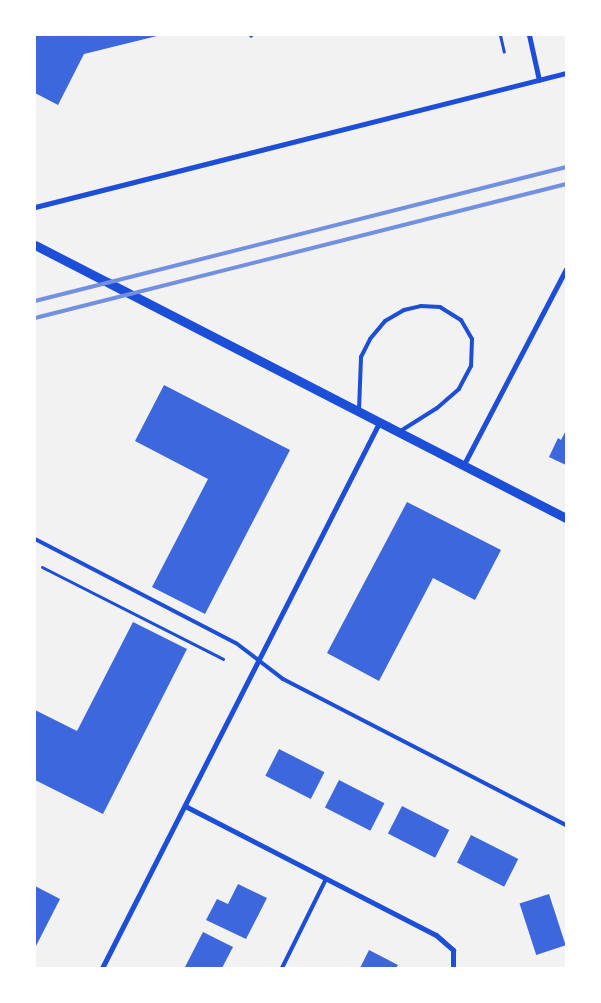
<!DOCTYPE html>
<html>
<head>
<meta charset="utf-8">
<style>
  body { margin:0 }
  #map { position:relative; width:601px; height:1003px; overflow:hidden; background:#f2f2f2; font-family:"Times New Roman",serif }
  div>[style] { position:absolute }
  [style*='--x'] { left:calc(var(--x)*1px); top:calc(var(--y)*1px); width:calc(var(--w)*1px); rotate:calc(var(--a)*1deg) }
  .building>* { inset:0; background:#3d67dc; transform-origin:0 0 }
  .path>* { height:3px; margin:-1.5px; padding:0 1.5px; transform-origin:1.5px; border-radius:1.5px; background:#1d4ed8 }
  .service>* { height:4px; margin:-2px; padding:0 2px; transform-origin:2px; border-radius:2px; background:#1d4ed8 }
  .minor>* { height:5px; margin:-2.5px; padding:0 2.5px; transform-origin:2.5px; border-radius:2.5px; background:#1d4ed8 }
  .tertiary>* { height:9px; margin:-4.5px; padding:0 4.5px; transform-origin:4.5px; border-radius:4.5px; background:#1d4ed8 }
  .rail>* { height:4px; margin:-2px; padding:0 2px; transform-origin:2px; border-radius:2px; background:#7290e2 }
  span { translate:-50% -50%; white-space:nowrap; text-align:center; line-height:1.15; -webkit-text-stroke:5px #fff; paint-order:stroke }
  .frame { position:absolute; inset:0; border:36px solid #fff; pointer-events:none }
</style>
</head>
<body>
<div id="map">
  <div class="building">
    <i style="clip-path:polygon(35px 35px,157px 35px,157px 36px,84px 54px,58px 105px,35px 93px)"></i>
    <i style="clip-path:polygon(164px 385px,290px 450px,205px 614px,152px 587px,208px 479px,135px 441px)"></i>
    <i style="clip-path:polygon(566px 430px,566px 465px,549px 457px,558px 438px,561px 440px)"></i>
    <i style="clip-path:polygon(407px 502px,501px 550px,475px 600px,433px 578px,379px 681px,327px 653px)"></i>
    <i style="clip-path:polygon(133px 622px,187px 649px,103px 814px,35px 780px,35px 710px,77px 731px)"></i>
    <i style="left:279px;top:749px;width:51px;height:30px;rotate:27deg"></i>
    <i style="left:339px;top:780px;width:51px;height:31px;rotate:27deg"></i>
    <i style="left:402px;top:806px;width:53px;height:31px;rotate:27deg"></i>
    <i style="left:471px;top:835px;width:53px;height:31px;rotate:27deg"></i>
    <i style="clip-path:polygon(238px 884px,267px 898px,246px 939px,206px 920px,217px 899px,228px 904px)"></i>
    <i style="clip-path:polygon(35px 886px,60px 899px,35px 948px)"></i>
    <i style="left:549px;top:894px;width:54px;height:31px;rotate:72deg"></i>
    <i style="clip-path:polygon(203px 932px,233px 947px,222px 968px,185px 967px)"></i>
    <i style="clip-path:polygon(369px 950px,398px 965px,396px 968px,360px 968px)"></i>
  </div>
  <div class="path">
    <i style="--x:250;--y:35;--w:1;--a:45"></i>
    <i style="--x:500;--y:35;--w:17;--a:77"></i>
    <i style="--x:42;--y:567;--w:203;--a:26.9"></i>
  </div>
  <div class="service">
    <i style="--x:359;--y:410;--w:53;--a:-87.8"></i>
    <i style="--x:361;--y:357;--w:20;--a:-63"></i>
    <i style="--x:370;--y:339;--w:23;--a:-50"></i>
    <i style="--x:385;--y:321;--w:22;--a:-30"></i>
    <i style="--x:404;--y:310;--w:17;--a:-13"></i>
    <i style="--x:421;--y:306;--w:19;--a:3"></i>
    <i style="--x:440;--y:307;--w:25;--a:32"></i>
    <i style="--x:461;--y:320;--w:22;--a:60"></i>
    <i style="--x:472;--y:339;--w:27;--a:92"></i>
    <i style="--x:471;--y:366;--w:26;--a:118"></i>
    <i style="--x:459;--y:389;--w:29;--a:139"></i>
    <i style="--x:437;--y:408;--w:45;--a:147.7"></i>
    <i style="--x:35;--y:539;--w:226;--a:27.4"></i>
    <i style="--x:236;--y:643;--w:59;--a:37.5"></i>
    <i style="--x:283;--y:679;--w:318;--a:27.3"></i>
    <i style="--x:282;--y:968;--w:99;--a:-63.7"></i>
  </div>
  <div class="minor">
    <i style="--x:529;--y:35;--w:46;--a:77.5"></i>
    <i style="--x:35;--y:207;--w:548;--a:-14.16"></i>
    <i style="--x:463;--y:466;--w:222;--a:-62.4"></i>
    <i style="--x:185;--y:806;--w:282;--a:27.2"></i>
    <i style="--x:436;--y:935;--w:23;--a:41"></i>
    <i style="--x:453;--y:950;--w:18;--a:90"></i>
    <i style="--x:102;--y:968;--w:611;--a:-63.06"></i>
  </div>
  <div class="tertiary">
    <i style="--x:35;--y:245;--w:597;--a:27.21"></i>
  </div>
  <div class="rail">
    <i style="--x:35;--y:301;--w:548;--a:-14.16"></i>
    <i style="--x:35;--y:318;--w:548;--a:-14.16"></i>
  </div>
  <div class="frame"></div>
</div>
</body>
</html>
